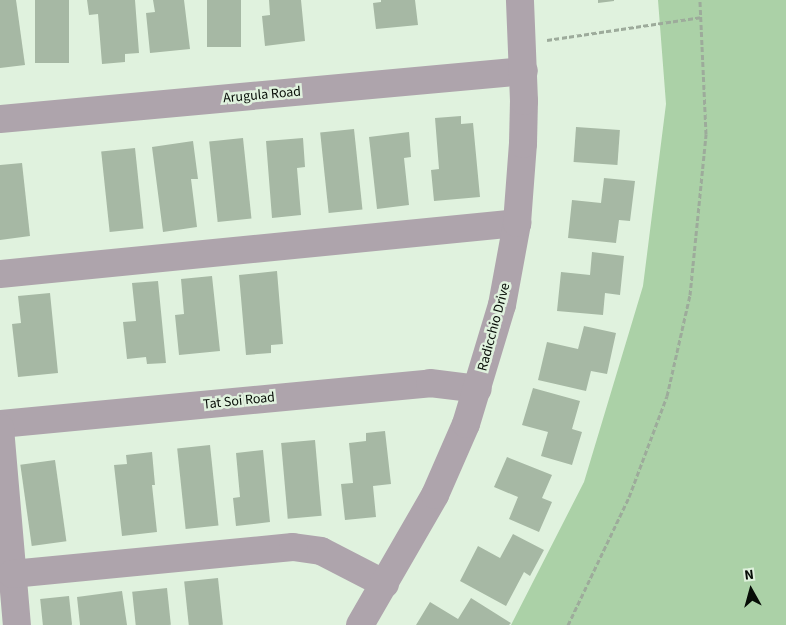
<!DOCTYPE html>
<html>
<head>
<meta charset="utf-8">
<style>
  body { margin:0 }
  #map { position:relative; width:786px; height:625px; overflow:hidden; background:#e0f2de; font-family:"Source Sans 3",sans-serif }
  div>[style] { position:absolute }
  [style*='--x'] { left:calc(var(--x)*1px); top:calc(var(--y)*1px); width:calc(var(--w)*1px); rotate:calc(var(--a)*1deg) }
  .green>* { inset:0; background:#abd1a7 }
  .building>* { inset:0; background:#a6b8a4; transform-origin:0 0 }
  .path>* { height:3px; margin-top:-1.5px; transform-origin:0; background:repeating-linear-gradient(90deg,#9dab9b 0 5px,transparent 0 7.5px) }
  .minor>* { height:28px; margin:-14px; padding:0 14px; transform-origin:14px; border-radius:14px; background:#aea4ac }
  span { translate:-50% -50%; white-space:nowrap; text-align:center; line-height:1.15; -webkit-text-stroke:5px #e0f2de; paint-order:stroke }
  .street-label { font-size:14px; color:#070d07 }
  .north { position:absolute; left:726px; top:565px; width:50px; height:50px; -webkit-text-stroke:4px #e0f2de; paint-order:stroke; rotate:353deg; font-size:14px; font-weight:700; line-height:20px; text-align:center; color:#070d07 }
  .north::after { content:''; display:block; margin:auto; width:18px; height:22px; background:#070d07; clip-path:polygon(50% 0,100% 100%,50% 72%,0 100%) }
</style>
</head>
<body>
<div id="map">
  <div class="green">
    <i style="clip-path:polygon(658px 0,786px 0,786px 625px,511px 625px,584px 482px,643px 286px,666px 104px)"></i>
  </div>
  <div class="building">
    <i style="clip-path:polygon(0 0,16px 0,25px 65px,0 68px)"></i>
    <i style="left:35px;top:0;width:34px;height:63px"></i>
    <i style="clip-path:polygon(87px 0,135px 0,139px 53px,125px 54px,125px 62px,102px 64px,98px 14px,89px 15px)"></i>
    <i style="clip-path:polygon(153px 0,184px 0,190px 49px,150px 53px,146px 13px,155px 12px)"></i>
    <i style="left:207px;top:0;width:34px;height:47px"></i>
    <i style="clip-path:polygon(269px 0,301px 0,305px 41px,265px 46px,262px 16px,270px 15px)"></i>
    <i style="clip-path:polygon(381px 0,415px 0,418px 25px,376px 29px,373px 3px,381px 2px)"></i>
    <i style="clip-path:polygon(598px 0,614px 0,614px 1px,598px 3px)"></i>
    <i style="clip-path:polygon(461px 116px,461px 124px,473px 123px,480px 197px,434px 201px,431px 170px,439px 169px,435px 118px)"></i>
    <i style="left:576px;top:127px;width:44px;height:35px;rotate:4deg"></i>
    <i style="left:354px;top:129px;width:81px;height:34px;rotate:84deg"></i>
    <i style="clip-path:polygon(409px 132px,411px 157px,404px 158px,409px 205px,377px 209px,369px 137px)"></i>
    <i style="left:243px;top:138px;width:81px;height:34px;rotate:84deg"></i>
    <i style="clip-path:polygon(303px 138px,305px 167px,297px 168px,301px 215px,272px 218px,266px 141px)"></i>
    <i style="clip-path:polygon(193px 141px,198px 179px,191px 179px,197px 227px,163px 232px,152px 147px)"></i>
    <i style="left:135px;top:148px;width:81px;height:34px;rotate:84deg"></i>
    <i style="clip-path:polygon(22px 163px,30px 236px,0 240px,0 165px)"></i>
    <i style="clip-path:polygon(604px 178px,635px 181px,630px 221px,619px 220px,616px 243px,568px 238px,572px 200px,601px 203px)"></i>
    <i style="clip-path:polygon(592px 252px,624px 256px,620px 295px,605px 293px,603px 315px,557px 311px,561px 272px,590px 275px)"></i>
    <i style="clip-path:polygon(277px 271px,283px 344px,271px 345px,271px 353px,246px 355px,239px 275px)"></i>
    <i style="clip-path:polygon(212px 276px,220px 351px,179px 355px,175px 315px,184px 314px,181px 279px)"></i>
    <i style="clip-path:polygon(158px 281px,166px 363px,147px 364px,146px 357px,127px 359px,123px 322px,136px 321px,132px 283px)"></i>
    <i style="clip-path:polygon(50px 293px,58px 373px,18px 377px,12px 324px,21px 323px,18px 296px)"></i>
    <i style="clip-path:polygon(584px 326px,616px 333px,607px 374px,591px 371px,586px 391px,538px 380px,547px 342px,578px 349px)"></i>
    <i style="clip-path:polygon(533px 388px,580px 401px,572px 429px,582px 432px,572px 465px,541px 456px,548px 432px,522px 425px)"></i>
    <i style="clip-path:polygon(385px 431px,391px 484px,373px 486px,376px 517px,345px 520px,341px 484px,353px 483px,349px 443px,366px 441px,366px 433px)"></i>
    <i style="left:315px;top:440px;width:76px;height:34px;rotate:85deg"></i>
    <i style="left:210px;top:445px;width:81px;height:33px;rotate:84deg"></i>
    <i style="clip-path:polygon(263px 450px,270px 522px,236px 526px,233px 498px,240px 497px,236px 453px)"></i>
    <i style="clip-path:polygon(152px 452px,155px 485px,152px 485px,157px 532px,122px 536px,114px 465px,127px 464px,126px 455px)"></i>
    <i style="clip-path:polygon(507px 457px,552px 475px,542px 498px,552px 502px,539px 532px,509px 519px,518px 497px,494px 487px)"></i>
    <i style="left:55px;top:460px;width:82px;height:35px;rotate:82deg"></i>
    <i style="clip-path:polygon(513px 534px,544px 550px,530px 576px,524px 572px,506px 606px,460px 581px,478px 546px,500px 558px)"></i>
    <i style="left:218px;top:578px;width:47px;height:34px;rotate:84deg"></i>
    <i style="left:167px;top:588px;width:37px;height:35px;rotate:84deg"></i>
    <i style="clip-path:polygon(122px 591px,127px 625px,80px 625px,77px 597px)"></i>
    <i style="left:69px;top:596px;width:29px;height:29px;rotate:84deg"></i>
    <i style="clip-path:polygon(471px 598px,511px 623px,509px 625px,416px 625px,430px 602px,458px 619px)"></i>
  </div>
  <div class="path">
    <i style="--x:547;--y:40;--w:157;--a:-8.4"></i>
    <i style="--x:568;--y:625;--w:142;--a:-64.5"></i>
    <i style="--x:629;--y:497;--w:108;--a:-69.4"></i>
    <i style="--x:667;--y:396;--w:104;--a:-77.2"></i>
    <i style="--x:690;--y:295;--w:162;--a:-84.3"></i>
    <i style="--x:706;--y:134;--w:134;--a:-92.6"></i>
  </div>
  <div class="minor">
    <i style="--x:0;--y:119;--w:526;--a:-5.23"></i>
    <i style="--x:0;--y:274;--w:520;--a:-5.63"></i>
    <i style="--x:0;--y:424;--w:432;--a:-5.4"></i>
    <i style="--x:430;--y:383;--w:48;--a:7.1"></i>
    <i style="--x:0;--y:428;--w:198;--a:85.1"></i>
    <i style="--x:12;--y:574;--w:282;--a:-5.5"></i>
    <i style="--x:293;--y:547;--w:28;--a:8"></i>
    <i style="--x:321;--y:551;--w:72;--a:27.3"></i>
    <i style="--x:360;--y:625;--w:150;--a:-60"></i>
    <i style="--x:435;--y:495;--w:77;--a:-66.4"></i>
    <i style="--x:466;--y:424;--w:124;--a:-73.2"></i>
    <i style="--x:502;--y:305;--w:83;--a:-79.6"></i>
    <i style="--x:517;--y:223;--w:79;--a:-85.7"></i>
    <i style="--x:523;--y:144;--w:43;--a:-88.7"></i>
    <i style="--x:524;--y:101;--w:101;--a:-92.3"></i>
  </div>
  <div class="street-label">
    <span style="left:262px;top:95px;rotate:-5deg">Arugula Road</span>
    <span style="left:494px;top:327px;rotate:-75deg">Radicchio Drive</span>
    <span style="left:239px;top:401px;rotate:-6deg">Tat Soi Road</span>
  </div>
  <div class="north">N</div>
</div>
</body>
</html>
